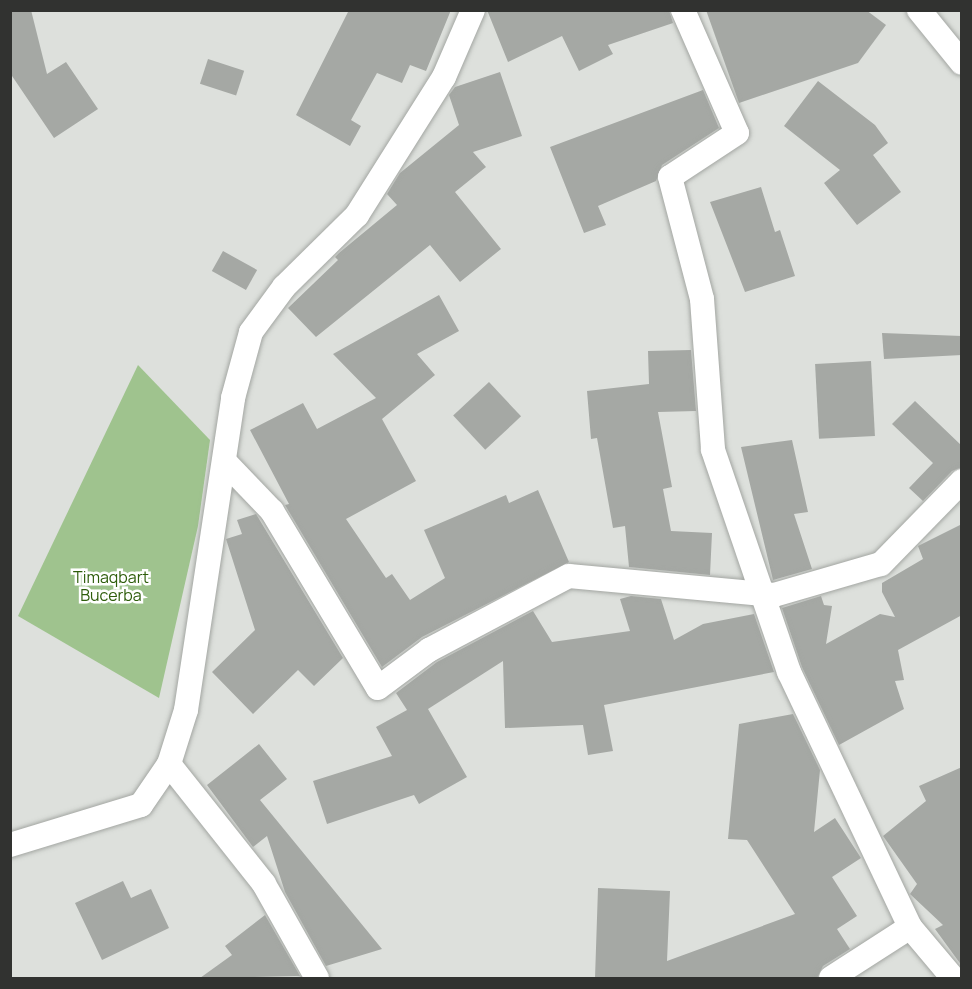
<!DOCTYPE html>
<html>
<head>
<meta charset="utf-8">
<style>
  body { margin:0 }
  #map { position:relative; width:972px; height:989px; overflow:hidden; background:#dde0dc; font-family:Manrope,sans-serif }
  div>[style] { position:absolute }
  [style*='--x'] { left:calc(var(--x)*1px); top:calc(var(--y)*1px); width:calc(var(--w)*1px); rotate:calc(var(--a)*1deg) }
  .green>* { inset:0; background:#9fc38e }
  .building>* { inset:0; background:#a5a8a4; transform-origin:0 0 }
  .roads { filter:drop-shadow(0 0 2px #a3a6a2) drop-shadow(0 0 2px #a3a6a2) }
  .minor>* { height:24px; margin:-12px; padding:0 12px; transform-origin:12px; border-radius:12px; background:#fff }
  span { translate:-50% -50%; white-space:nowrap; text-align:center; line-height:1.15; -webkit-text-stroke:5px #fff; paint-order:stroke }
  .park-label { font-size:16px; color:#2e5d0b }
  .frame { position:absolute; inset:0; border:12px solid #313230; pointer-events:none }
</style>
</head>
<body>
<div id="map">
  <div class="green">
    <i style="clip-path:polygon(138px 365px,210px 440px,198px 526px,159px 698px,18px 616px)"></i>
  </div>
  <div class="building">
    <i style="clip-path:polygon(10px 10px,31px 10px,47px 74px,66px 62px,98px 109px,54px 138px,10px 73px)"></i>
    <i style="clip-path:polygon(349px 10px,451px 10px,426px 71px,410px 65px,402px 83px,377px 73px,351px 120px,361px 126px,350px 146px,296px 115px)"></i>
    <i style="clip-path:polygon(487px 10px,669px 10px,673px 23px,608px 45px,613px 54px,579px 71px,562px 36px,508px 62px)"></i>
    <i style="clip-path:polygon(706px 10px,866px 10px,886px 25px,858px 63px,739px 103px)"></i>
    <i style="left:208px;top:59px;width:38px;height:26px;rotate:18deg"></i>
    <i style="clip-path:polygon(500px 72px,522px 136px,473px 152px,486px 167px,455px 192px,501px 249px,460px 282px,430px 245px,316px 337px,288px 308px,338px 260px,335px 257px,339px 253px,397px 205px,387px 194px,400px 173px,459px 125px,449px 95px,455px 87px)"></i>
    <i style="clip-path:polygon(818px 81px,875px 125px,888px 143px,873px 155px,901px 192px,857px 225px,824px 183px,840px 170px,784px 126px)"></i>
    <i style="clip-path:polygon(703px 90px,719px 128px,662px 165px,656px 181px,598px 206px,606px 225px,584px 233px,550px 147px)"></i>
    <i style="clip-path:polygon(761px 187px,775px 232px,780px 230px,795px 276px,745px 292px,710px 202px)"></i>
    <i style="left:223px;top:251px;width:39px;height:23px;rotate:29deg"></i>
    <i style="clip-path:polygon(439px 295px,459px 331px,417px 354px,435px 375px,382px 419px,416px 481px,346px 519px,386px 578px,392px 574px,410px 600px,445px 578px,424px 530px,506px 495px,509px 503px,538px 490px,569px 562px,422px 637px,382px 667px,285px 505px,289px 504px,250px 430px,303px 403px,317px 429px,376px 398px,333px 354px)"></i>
    <i style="clip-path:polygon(882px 333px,962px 336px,962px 355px,884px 359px)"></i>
    <i style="clip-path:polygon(691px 350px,696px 411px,658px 412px,672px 487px,663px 489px,671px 531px,712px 533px,710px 575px,629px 567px,625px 526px,613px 528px,597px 438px,591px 439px,587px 391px,649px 384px,648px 351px)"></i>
    <i style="left:871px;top:361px;width:75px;height:56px;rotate:87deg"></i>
    <i style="left:489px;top:382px;width:47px;height:49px;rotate:47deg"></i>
    <i style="clip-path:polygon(915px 401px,962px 446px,962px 467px,952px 471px,923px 501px,909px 488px,933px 463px,892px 424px)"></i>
    <i style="clip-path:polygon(792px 440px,808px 512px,794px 514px,812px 569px,773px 580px,741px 447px)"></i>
    <i style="clip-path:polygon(256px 514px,343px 658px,314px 686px,298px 670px,253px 714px,212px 672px,255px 630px,226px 539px,242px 534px,237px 520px)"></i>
    <i style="clip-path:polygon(962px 524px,962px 615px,898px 650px,904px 680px,895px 681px,904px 709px,839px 745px,802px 667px,782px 608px,821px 596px,824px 605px,832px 606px,826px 644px,880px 614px,895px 617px,882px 592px,882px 583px,923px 559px,918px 546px)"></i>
    <i style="clip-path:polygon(631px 596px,661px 599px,674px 640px,703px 624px,754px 614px,774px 672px,604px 705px,613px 751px,588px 755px,583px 725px,505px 728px,503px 661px,428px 709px,467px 777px,419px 804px,414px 795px,327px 824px,313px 781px,392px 756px,376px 727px,407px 710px,396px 693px,437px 662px,533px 611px,552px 642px,630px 631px,620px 599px)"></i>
    <i style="clip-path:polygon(793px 714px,820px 770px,814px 832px,835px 818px,861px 858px,832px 877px,857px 916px,837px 929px,850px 949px,823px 966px,817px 978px,595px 978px,598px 888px,670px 891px,667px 961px,795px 914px,747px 840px,728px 839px,739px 724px)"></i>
    <i style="clip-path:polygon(259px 744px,287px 779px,260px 800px,382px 949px,326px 966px,285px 892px,267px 836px,253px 847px,207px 785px)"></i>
    <i style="clip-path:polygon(962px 767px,962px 966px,935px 929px,943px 925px,910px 894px,917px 884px,883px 836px,926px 801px,919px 786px)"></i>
    <i style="clip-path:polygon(123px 881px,131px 898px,151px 889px,169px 928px,102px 960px,75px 903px)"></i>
    <i style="clip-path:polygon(265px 915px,300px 976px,200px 978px,232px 955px,225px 946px)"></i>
  </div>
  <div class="roads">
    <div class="minor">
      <i style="--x:683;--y:10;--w:134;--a:66.3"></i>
      <i style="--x:737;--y:133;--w:80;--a:146.7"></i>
      <i style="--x:670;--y:177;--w:126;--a:75.3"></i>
      <i style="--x:702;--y:299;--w:151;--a:85.8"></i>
      <i style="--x:713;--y:450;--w:235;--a:71.1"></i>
      <i style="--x:789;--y:672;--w:282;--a:64.6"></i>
      <i style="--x:910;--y:927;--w:67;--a:49.9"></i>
      <i style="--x:919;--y:10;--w:68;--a:50.9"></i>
      <i style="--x:225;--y:462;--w:68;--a:46.2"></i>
      <i style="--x:272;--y:511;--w:206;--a:59.1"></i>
      <i style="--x:378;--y:688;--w:64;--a:-36.7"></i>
      <i style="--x:429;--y:650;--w:158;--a:-27.9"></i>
      <i style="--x:569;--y:576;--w:206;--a:5.3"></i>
      <i style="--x:774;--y:595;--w:111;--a:-16.2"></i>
      <i style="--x:881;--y:564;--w:116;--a:-45.7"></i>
      <i style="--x:169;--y:764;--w:153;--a:51.6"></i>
      <i style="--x:264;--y:884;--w:108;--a:60.6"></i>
      <i style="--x:10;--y:845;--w:137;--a:-17"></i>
      <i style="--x:141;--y:805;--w:50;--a:-55.7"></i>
      <i style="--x:169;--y:764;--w:57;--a:-72.5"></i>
      <i style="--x:186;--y:710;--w:316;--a:-81.4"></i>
      <i style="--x:233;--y:398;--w:68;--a:-74.7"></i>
      <i style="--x:251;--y:332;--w:56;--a:-53.7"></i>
      <i style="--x:284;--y:287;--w:103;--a:-44.6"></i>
      <i style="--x:357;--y:215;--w:163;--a:-57.8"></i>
      <i style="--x:444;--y:77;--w:73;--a:-66.6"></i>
      <i style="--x:831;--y:978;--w:94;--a:-32.8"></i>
    </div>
  </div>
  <div class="park-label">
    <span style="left:111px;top:586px">Timaqbart<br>Bucerba</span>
  </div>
  <div class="frame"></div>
</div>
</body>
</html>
